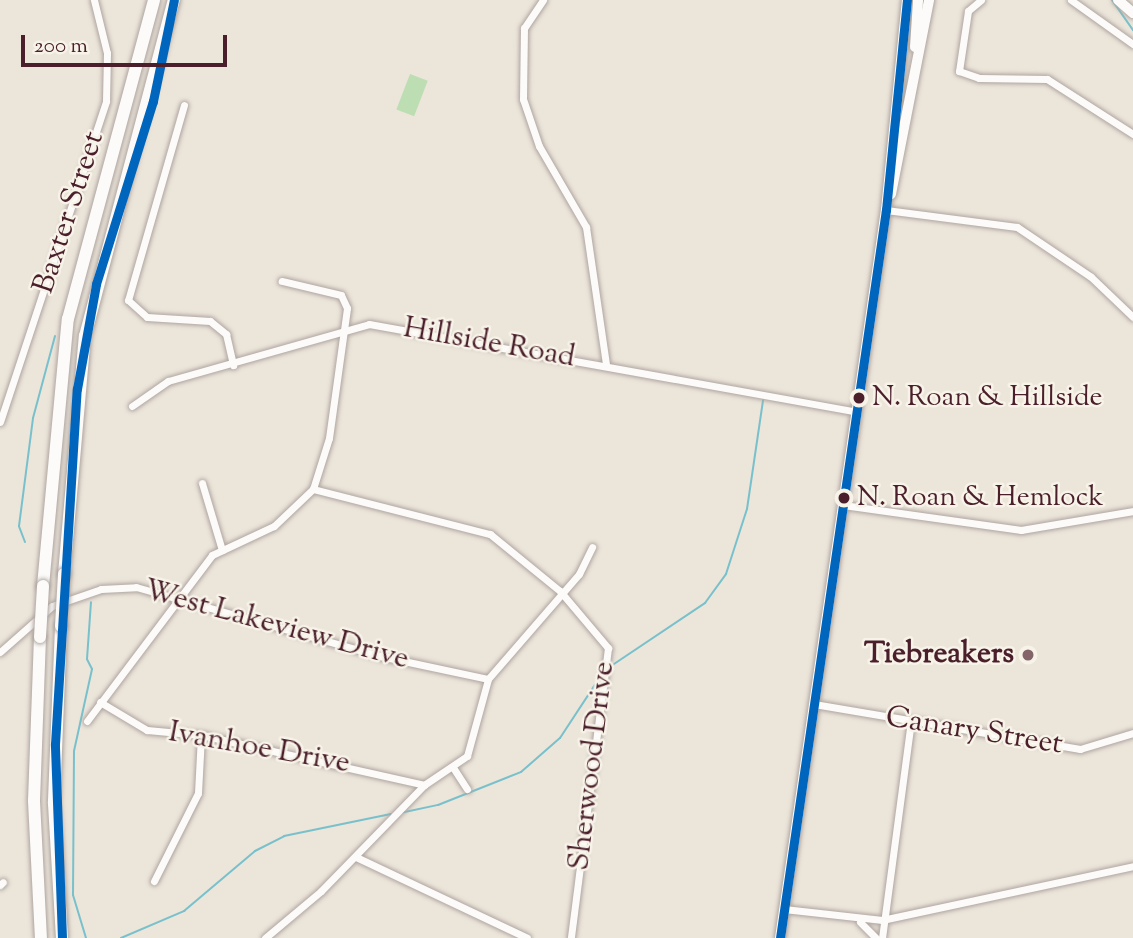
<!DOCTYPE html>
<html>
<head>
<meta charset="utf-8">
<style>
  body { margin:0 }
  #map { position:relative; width:1133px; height:938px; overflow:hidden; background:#ece5da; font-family:"Sorts Mill Goudy",serif }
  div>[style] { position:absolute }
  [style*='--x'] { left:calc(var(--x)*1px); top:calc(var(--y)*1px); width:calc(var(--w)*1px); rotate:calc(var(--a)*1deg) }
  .green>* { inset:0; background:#bddeb2; transform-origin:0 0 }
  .stream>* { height:2px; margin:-1px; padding:0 1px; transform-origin:1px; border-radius:1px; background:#78c1cc }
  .roads { filter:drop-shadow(0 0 2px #aea5a0) drop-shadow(0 0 2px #aea5a0) }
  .street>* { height:7px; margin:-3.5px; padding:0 3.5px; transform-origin:3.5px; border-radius:3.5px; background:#fcfbf9 }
  .secondary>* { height:10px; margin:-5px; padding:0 5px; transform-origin:5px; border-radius:5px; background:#fcfbf9 }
  .primary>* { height:10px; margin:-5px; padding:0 5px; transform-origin:5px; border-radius:5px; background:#fcfbf9 }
  .highway>* { height:12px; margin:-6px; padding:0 6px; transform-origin:6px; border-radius:6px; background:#fcfbf9 }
  .bridges { filter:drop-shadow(0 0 2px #aea5a0) drop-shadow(0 0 2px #aea5a0) }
  .highway-bridge>* { height:12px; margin:-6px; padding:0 6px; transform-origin:6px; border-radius:6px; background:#fcfbf9 }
  .bus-1>* { height:9px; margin:-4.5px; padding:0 4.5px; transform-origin:4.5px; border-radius:4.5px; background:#0065bd }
  .dots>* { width:19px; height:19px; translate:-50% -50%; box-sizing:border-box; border:4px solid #f7f3e8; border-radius:50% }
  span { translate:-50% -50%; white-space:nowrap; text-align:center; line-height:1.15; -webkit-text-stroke:5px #f7f3e8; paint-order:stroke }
  .bus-label { font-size:28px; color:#4a1f2b }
  .left { translate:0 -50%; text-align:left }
  .street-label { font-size:30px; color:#4a1f2b }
  .poi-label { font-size:30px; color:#4a1f2b; font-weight:700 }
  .right { translate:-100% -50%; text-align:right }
  .scale { position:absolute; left:21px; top:35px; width:206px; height:32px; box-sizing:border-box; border:4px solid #4a1f2b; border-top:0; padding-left:9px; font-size:21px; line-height:24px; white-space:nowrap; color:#4a1f2b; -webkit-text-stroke:5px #f7f3e8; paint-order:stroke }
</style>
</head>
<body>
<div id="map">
  <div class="green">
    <i style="left:410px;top:74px;width:19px;height:38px;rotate:21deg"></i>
  </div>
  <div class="stream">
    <i style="--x:1112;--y:0;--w:37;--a:55"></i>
    <i style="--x:25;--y:542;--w:17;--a:-111"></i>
    <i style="--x:19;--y:526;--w:109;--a:-82.6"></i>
    <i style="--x:33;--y:418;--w:85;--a:-75"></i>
    <i style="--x:608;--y:668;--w:117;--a:-33.8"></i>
    <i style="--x:705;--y:603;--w:36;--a:-54"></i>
    <i style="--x:726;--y:574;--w:68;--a:-72.1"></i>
    <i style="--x:747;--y:509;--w:110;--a:-81.6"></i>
    <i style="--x:400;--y:813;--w:39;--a:-12"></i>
    <i style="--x:438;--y:805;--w:89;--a:-21.7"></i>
    <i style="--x:521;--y:772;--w:52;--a:-41.1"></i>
    <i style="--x:560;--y:738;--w:77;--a:-56.7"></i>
    <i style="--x:86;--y:938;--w:45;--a:-106.8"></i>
    <i style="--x:73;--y:895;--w:144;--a:-89.6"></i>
    <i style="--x:74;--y:751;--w:84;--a:-77.6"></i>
    <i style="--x:92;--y:669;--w:11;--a:-117"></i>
    <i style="--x:87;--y:659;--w:57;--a:-86"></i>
    <i style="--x:121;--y:938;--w:69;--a:-23.2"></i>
    <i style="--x:184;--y:911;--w:93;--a:-40.2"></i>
    <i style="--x:255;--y:851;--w:33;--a:-27"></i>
    <i style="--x:284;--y:836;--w:109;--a:-11.6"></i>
  </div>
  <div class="roads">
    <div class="street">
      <i style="--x:543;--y:0;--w:34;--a:124"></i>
      <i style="--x:524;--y:28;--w:71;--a:90.8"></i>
      <i style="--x:523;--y:99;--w:50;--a:71.2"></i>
      <i style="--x:539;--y:146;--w:94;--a:59.9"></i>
      <i style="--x:586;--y:227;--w:138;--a:81.7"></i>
      <i style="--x:981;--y:0;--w:17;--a:140"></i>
      <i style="--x:968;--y:11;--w:61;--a:98.5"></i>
      <i style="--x:959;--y:71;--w:21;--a:19"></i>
      <i style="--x:979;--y:78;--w:68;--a:0.8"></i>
      <i style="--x:1047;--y:79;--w:102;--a:32.6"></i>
      <i style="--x:1071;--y:0;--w:76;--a:35.4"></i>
      <i style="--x:184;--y:105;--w:203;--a:106"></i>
      <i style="--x:128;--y:300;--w:25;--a:42"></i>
      <i style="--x:147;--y:317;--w:63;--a:3.6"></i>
      <i style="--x:210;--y:321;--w:21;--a:39"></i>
      <i style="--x:226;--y:334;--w:32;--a:77"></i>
      <i style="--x:886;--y:210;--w:132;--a:7.4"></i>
      <i style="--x:1017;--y:227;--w:89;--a:34"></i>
      <i style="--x:1091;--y:277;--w:58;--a:43.6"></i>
      <i style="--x:132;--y:406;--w:44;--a:-34.8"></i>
      <i style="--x:168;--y:381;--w:209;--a:-15.8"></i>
      <i style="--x:369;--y:324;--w:495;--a:10.2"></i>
      <i style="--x:0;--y:422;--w:338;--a:-71.7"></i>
      <i style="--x:106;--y:101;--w:48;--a:-88.8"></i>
      <i style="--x:107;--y:53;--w:55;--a:-103.8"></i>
      <i style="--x:202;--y:483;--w:70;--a:73.4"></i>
      <i style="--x:313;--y:489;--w:183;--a:14.3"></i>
      <i style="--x:490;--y:534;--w:90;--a:39.2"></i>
      <i style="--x:560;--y:591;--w:75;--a:49.9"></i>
      <i style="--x:608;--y:648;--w:292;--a:97.3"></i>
      <i style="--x:843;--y:505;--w:180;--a:8"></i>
      <i style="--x:1021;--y:530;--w:114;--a:-9.6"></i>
      <i style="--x:0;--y:652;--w:69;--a:-41.5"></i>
      <i style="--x:52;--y:606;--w:52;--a:-19.1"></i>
      <i style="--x:101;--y:589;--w:35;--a:-3"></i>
      <i style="--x:136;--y:587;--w:254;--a:15.8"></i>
      <i style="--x:380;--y:656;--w:110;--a:12"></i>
      <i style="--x:100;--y:702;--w:55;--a:30.8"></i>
      <i style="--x:147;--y:730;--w:54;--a:5.3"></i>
      <i style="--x:201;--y:735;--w:229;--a:12.6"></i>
      <i style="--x:814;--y:704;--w:270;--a:9.6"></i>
      <i style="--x:1080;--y:749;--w:55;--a:-16.8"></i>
      <i style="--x:87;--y:721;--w:208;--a:-53"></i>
      <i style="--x:212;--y:555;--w:68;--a:-25.1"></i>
      <i style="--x:274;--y:526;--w:54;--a:-43.5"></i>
      <i style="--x:313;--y:489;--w:53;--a:-72.6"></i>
      <i style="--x:329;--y:438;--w:131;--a:-82.1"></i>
      <i style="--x:347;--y:308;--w:14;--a:-115"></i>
      <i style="--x:341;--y:295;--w:61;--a:-166.7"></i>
      <i style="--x:454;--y:769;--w:24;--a:57"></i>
      <i style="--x:356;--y:857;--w:189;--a:25.3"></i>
      <i style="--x:154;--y:881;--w:98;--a:-63.4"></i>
      <i style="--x:198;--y:793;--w:58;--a:-87"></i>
      <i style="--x:0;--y:885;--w:4;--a:-45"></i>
      <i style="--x:784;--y:909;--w:99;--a:6.4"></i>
      <i style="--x:882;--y:920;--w:257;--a:-12.1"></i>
      <i style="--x:860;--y:922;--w:23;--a:45"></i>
      <i style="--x:265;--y:938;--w:73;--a:-40"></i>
      <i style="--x:321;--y:891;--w:148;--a:-45.8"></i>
      <i style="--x:424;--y:785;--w:52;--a:-34"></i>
      <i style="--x:467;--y:756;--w:80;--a:-74.7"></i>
      <i style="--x:488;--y:679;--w:139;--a:-49.1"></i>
      <i style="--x:579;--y:574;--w:30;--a:-64"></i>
      <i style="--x:882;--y:938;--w:219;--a:-82.4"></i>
    </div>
    <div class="secondary">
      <i style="--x:1118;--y:0;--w:20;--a:41"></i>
    </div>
    <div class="primary">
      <i style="--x:915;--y:47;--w:47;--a:-86.3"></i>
      <i style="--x:891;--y:194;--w:198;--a:-78.9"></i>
      <i style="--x:780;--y:938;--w:736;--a:-81.72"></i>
      <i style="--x:886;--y:210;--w:211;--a:-84.3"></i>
    </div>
    <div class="highway">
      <i style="--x:64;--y:574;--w:239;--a:-85"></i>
      <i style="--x:85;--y:336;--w:348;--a:-75.2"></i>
      <i style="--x:43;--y:586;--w:268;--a:-84.7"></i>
      <i style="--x:68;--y:319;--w:330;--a:-74.9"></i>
      <i style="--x:61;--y:626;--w:178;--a:92.3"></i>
      <i style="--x:54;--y:804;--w:134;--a:86.6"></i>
      <i style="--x:40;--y:637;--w:164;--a:92.1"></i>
      <i style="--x:34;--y:801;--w:137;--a:87.1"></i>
    </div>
  </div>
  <div class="bridges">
    <div class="highway-bridge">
      <i style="--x:61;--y:626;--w:52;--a:-86.7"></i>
      <i style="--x:40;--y:637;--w:51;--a:-86.6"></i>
    </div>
  </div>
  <div class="bus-1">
    <i style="--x:62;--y:938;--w:194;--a:-92.1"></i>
    <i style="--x:55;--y:744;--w:356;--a:-86.5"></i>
    <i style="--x:77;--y:389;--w:107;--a:-79.7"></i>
    <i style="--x:96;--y:284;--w:192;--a:-72.7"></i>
    <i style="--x:153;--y:101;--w:103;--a:-78.3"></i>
    <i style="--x:780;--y:938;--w:736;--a:-81.72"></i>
    <i style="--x:886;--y:210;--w:211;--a:-84.3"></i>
  </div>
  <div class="dots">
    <i style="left:859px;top:398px;background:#4a1f2b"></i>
    <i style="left:844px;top:498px;background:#4a1f2b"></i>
    <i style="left:1028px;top:655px;background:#836468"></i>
  </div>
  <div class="bus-label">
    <span class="left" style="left:872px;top:398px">N. Roan &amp; Hillside</span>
    <span class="left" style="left:857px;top:498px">N. Roan &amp; Hemlock</span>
  </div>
  <div class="street-label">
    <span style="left:70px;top:213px;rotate:-72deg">Baxter Street</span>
    <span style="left:489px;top:344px;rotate:10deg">Hillside Road</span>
    <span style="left:276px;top:626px;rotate:15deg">West Lakeview Drive</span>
    <span style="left:974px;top:732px;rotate:9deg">Canary Street</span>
    <span style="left:259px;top:749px;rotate:10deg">Ivanhoe Drive</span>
    <span style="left:593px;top:766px;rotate:-83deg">Sherwood Drive</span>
  </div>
  <div class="poi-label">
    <span class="right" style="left:1014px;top:655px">Tiebreakers</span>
  </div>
  <div class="scale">200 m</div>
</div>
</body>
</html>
